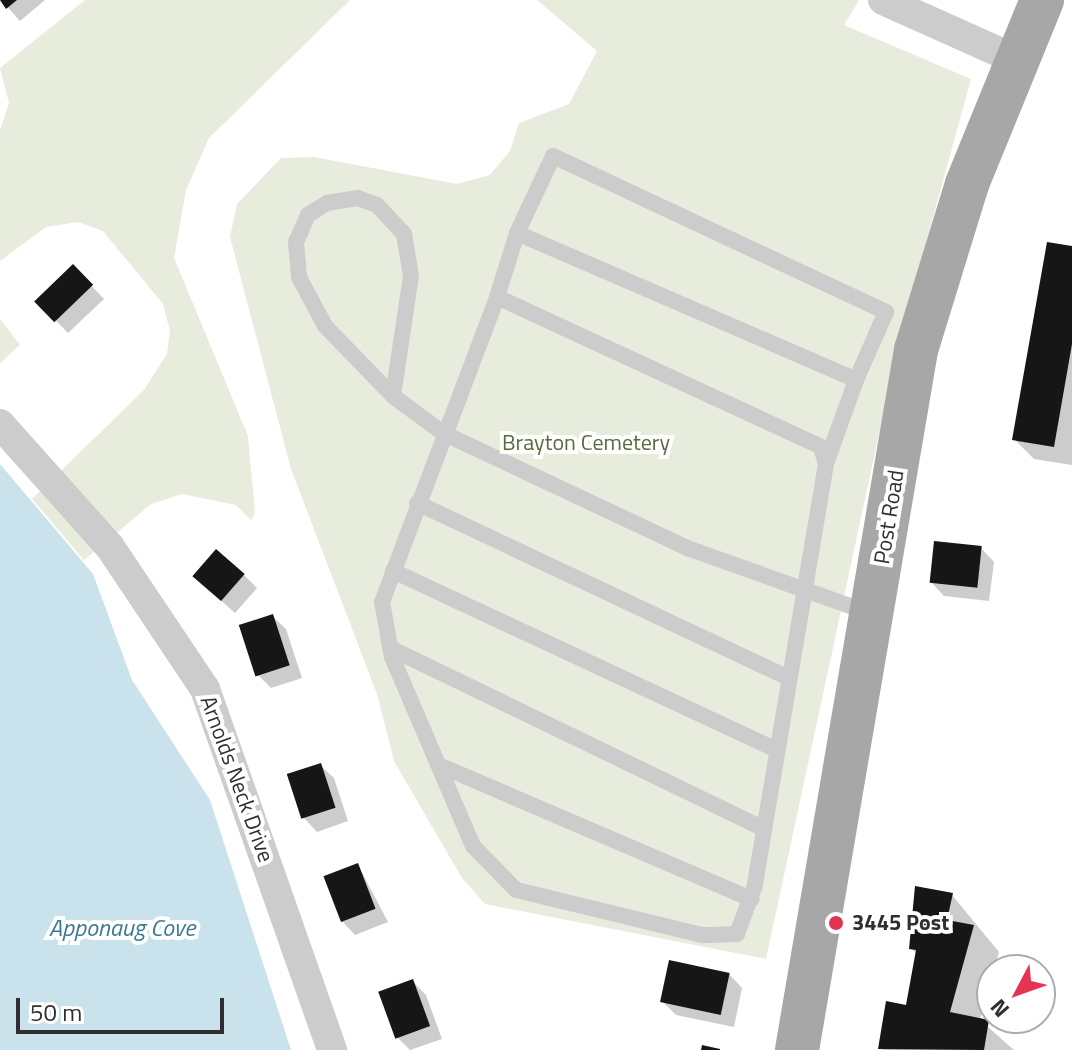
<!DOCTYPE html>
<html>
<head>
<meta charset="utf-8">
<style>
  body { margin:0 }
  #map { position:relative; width:1072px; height:1050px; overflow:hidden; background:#fff; font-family:"Titillium Web",sans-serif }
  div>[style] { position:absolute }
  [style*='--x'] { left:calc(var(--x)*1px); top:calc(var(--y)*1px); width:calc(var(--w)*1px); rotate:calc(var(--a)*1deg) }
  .green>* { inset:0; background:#e7ecdd }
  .water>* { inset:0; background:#c9e2ec }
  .shadow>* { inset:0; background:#0003 }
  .building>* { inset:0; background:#161616; transform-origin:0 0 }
  .service>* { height:16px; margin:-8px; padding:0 8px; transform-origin:8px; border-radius:8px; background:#ccc }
  .minor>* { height:30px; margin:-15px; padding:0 15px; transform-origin:15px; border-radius:15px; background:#ccc }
  .primary>* { height:44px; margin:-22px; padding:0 22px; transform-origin:22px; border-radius:22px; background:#a7a7a7 }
  .dots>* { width:22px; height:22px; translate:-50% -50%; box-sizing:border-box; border:4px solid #fff; border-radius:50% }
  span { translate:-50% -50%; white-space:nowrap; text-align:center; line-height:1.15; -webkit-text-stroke:8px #fff; paint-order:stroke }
  .park-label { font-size:22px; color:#576b3c }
  .street-label { font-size:22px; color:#2f2f2f }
  .poi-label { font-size:22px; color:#2f2f2f; font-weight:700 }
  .left { translate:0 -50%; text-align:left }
  .water-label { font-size:24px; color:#3d7991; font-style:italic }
  .north { position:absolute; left:976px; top:954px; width:80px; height:80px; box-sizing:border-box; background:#fff; border:2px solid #acacac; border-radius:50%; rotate:229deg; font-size:22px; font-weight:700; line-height:32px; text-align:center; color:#2f2f2f }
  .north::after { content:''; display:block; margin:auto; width:28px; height:36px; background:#e43353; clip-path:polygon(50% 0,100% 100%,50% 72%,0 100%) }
  .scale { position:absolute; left:16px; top:998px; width:208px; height:36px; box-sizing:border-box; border:4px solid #2f2f2f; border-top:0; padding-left:10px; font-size:24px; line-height:28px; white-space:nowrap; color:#2f2f2f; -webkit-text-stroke:6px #fff; paint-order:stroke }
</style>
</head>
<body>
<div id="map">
  <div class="green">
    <i style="clip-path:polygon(85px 0,350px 0,209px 138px,186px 190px,174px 258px,248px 436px,255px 513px,251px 520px,236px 505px,182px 494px,151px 504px,84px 560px,32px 499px,144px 390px,167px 354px,170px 331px,163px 304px,103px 231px,78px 222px,46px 227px,0 261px,0 130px,9px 103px,0 68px)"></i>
    <i style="clip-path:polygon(537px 0,859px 0,844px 25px,971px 79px,899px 341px,766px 959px,485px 904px,462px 878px,394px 761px,377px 694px,291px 469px,230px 237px,237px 204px,281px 158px,314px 157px,457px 184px,490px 175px,510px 151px,519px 123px,569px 104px,597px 51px)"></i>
    <i style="clip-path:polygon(0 319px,20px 345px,0 363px)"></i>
  </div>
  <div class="water">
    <i style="clip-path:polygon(0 464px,93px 574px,132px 680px,210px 800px,291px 1050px,0 1050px)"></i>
  </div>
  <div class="shadow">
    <i style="clip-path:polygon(1px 0,45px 0,20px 21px)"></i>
    <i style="clip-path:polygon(1072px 248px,1072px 465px,1034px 459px,1014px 439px)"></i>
    <i style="clip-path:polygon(86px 280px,104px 299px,68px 333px,37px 301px)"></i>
    <i style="clip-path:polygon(981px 548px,994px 562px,989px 601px,944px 596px,931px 582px)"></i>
    <i style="clip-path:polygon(244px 575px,257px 588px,235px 613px,208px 589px)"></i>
    <i style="clip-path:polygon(272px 616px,286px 629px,302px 678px,271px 688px,258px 675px)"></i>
    <i style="clip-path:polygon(320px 765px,334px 778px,348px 821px,317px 832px,304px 818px)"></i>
    <i style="clip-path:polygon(358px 865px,388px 922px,355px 935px,342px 921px)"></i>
    <i style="clip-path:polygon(952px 895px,999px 952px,980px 1020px,1014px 1050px,882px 1050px,908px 1007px,917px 954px,911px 948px)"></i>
    <i style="clip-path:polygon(729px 974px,742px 988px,734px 1027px,676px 1015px,662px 1001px)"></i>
    <i style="clip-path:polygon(413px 982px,426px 995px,442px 1039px,410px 1050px,397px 1037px)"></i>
  </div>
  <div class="building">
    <i style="clip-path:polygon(0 0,17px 0,6px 9px)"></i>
    <i style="clip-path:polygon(1047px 242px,1072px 246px,1072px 344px,1054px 447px,1012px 440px)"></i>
    <i style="left:73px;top:264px;width:29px;height:54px;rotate:46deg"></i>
    <i style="left:934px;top:541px;width:48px;height:42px;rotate:6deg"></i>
    <i style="left:216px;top:549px;width:38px;height:36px;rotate:41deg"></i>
    <i style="left:273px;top:614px;width:54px;height:36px;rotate:72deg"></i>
    <i style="left:321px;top:763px;width:47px;height:36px;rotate:72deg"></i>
    <i style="left:358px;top:863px;width:49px;height:37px;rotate:69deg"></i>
    <i style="clip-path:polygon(915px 886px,953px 893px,947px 920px,974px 925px,950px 1012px,989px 1020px,984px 1050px,878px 1049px,886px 1001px,906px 1005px,916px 950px,909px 949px)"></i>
    <i style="left:669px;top:960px;width:62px;height:43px;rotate:12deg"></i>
    <i style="left:413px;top:979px;width:50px;height:37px;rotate:70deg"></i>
    <i style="clip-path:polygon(702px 1045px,720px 1049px,720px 1050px,701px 1050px)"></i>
  </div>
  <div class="service">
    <i style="--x:517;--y:233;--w:85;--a:-64.9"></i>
    <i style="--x:553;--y:156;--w:368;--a:25.1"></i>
    <i style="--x:886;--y:312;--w:74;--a:113.8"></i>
    <i style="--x:497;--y:297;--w:357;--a:24.8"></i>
    <i style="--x:821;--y:447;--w:18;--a:74"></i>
    <i style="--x:826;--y:464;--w:430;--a:99.6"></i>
    <i style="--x:754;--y:888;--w:49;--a:110.3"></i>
    <i style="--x:737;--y:934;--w:35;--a:178"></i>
    <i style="--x:702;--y:935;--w:191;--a:-166.4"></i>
    <i style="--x:516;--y:890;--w:62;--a:-134.3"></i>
    <i style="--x:473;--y:846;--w:206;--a:-113.2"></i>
    <i style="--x:392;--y:657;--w:56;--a:-100.3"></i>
    <i style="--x:382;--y:602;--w:326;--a:-69.3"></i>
    <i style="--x:497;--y:297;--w:67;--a:-72.6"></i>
    <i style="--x:517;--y:233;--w:369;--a:23.4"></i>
    <i style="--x:856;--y:380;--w:89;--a:109.7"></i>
    <i style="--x:393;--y:396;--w:121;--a:-81.5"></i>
    <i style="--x:411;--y:276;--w:43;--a:-99.5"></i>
    <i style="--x:404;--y:234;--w:40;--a:-133"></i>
    <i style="--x:377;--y:205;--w:20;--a:-160"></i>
    <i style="--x:358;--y:198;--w:31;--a:171"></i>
    <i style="--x:327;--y:203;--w:22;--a:148"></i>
    <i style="--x:308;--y:215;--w:30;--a:114"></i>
    <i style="--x:296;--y:242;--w:35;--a:85"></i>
    <i style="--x:299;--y:277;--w:55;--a:62"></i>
    <i style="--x:325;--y:326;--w:98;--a:45.8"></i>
    <i style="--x:393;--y:396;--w:62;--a:36.5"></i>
    <i style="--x:443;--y:433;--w:273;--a:25.2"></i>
    <i style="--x:690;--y:549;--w:191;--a:19.6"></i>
    <i style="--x:417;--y:503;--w:411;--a:25.2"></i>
    <i style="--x:393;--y:571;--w:424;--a:25"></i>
    <i style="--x:390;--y:648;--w:414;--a:25.8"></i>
    <i style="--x:441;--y:766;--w:338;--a:23.2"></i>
  </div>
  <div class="minor">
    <i style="--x:883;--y:0;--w:147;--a:24.1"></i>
    <i style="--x:0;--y:424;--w:165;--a:48.2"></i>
    <i style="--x:110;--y:547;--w:171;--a:56.2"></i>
    <i style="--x:205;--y:689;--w:383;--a:70.6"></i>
  </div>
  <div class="primary">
    <i style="--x:797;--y:1050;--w:710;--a:-80.35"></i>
    <i style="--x:916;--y:350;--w:174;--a:-72.9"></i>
    <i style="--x:967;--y:184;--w:199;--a:-67.8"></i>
  </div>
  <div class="dots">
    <i style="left:836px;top:923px;background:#e43353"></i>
  </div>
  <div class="park-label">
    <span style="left:586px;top:443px">Brayton Cemetery</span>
  </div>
  <div class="street-label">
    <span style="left:889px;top:517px;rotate:-81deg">Post Road</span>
    <span style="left:237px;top:779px;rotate:70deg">Arnolds Neck Drive</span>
  </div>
  <div class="poi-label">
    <span class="left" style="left:852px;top:923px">3445 Post</span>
  </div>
  <div class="water-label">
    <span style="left:122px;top:928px">Apponaug Cove</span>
  </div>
  <div class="north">N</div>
  <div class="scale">50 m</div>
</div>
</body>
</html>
